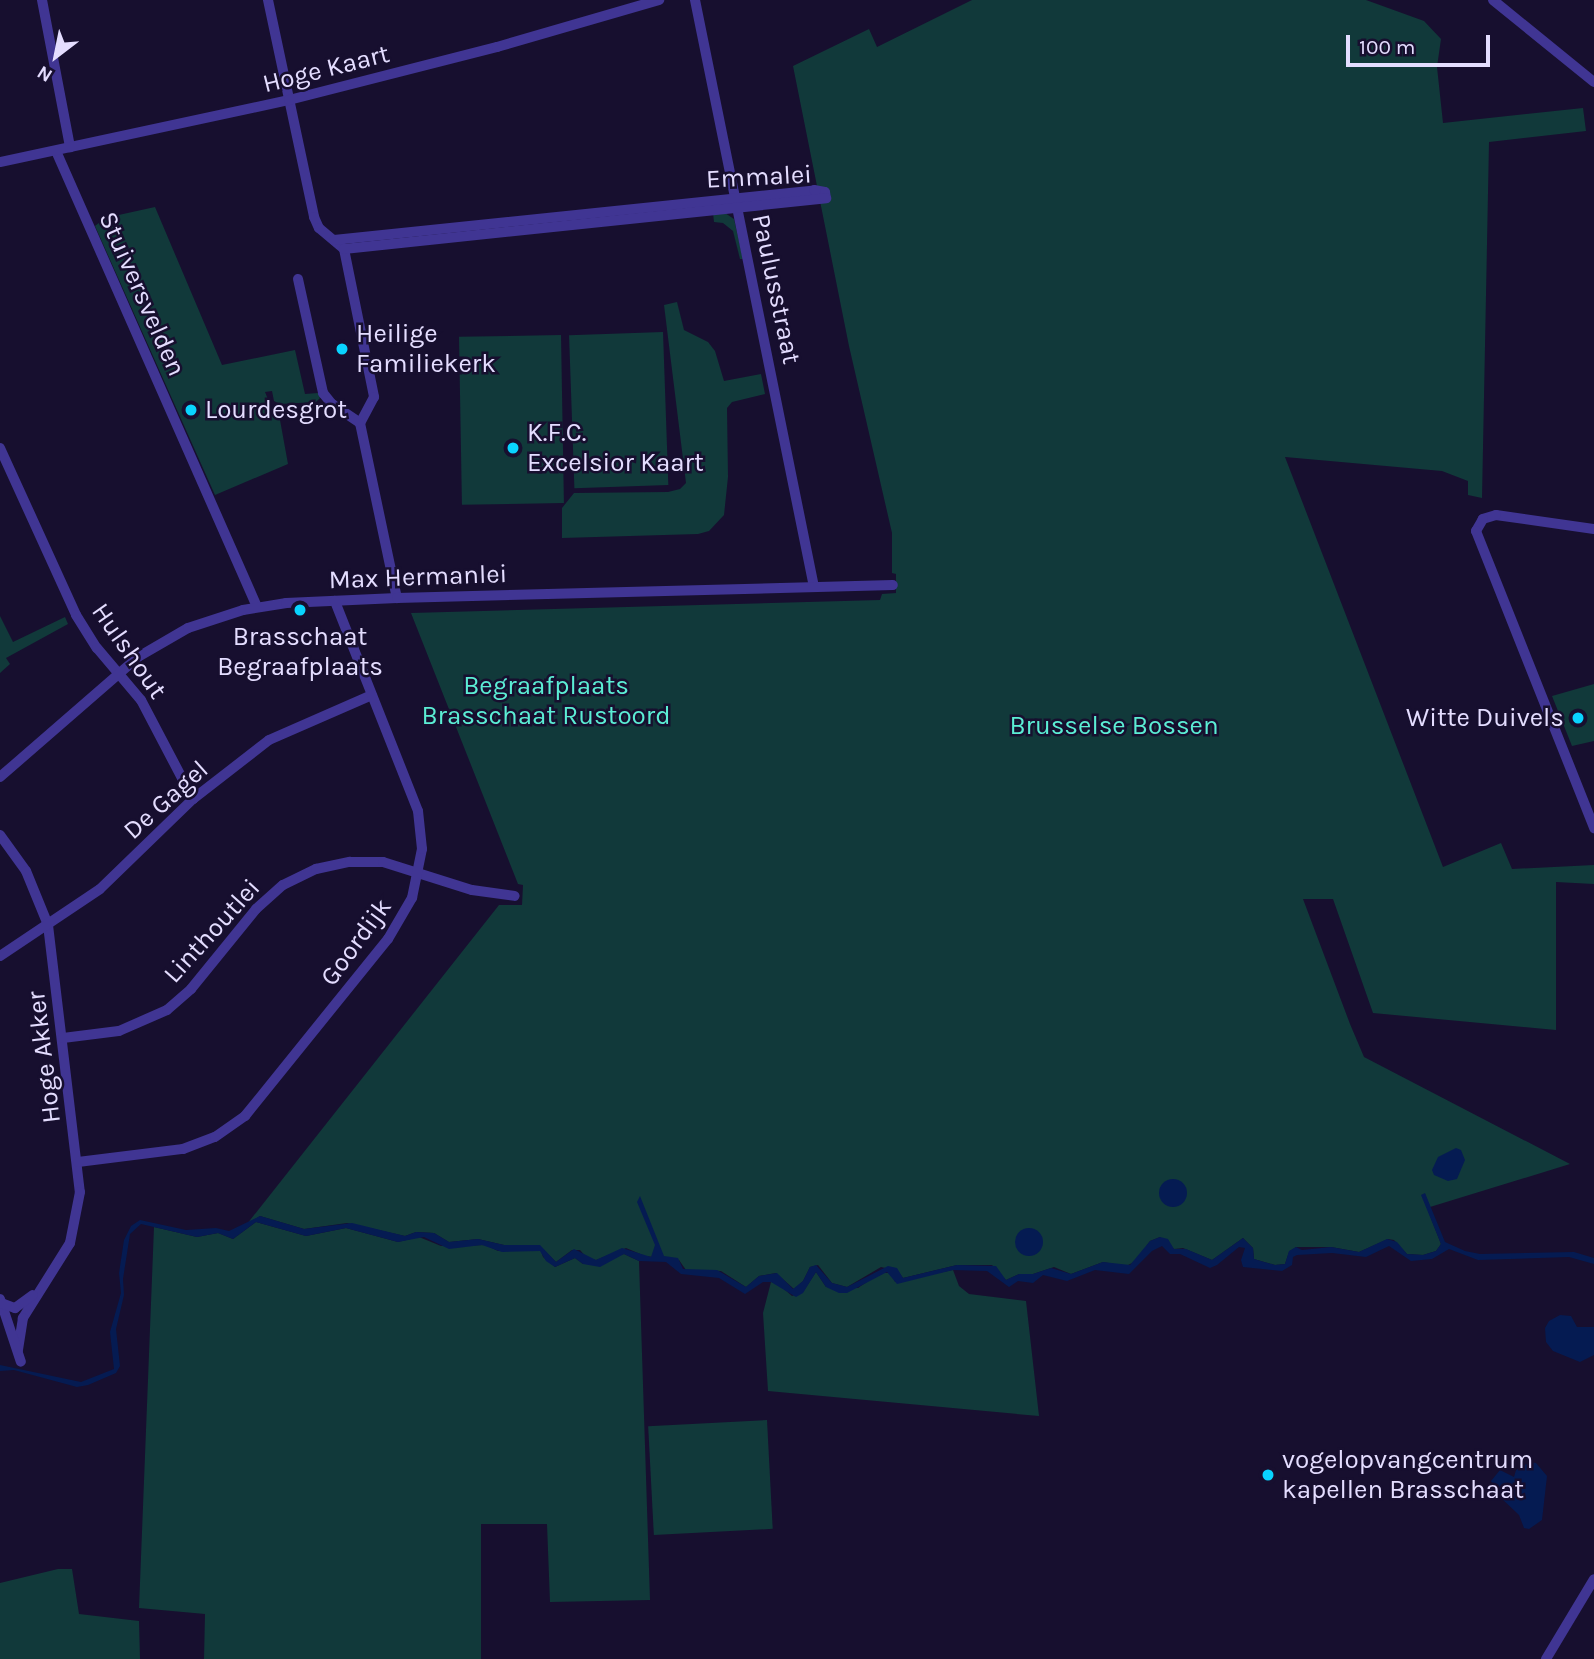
<!DOCTYPE html>
<html>
<head>
<meta charset="utf-8">
<style>
  body { margin:0 }
  #map { position:relative; width:1594px; height:1659px; overflow:hidden; background:#170f2f; font-family:Karla,sans-serif }
  div>[style] { position:absolute }
  [style*='--x'] { left:calc(var(--x)*1px); top:calc(var(--y)*1px); width:calc(var(--w)*1px); rotate:calc(var(--a)*1deg) }
  .green>* { inset:0; background:#11393a; transform-origin:0 0 }
  .water>* { inset:0; background:#051b52 }
  .round { border-radius:50% }
  .minor>* { height:10px; margin:-5px; padding:0 5px; transform-origin:5px; border-radius:5px; background:#403593 }
  .dots>* { width:19px; height:19px; translate:-50% -50%; box-sizing:border-box; border:4px solid #170f2f; border-radius:50% }
  span { translate:-50% -50%; white-space:nowrap; text-align:center; line-height:1.15; -webkit-text-stroke:5px #170f2f; paint-order:stroke }
  .street-label { font-size:26px; color:#e4ddff }
  .poi-label { font-size:26px; color:#e4ddff }
  .left { translate:0 -50%; text-align:left }
  .right { translate:-100% -50%; text-align:right }
  .park-label { font-size:26px; color:#5bedd4 }
  .north { position:absolute; left:21px; top:21px; width:70px; height:70px; -webkit-text-stroke:5px #170f2f; paint-order:stroke; rotate:212deg; font-size:19px; font-weight:700; line-height:28px; text-align:center; color:#e4ddff }
  .north::after { content:''; display:block; margin:auto; width:24px; height:32px; background:#e4ddff; clip-path:polygon(50% 0,100% 100%,50% 72%,0 100%) }
  .scale { position:absolute; left:1346px; top:35px; width:144px; height:32px; box-sizing:border-box; border:4px solid #e4ddff; border-top:0; padding-left:9px; font-size:21px; line-height:24px; white-space:nowrap; color:#e4ddff; -webkit-text-stroke:5px #170f2f; paint-order:stroke }
</style>
</head>
<body>
<div id="map">
  <div class="green">
    <i style="clip-path:polygon(972px 0,1366px 0,1424px 21px,1441px 39px,1437px 67px,1443px 123px,1583px 108px,1586px 131px,1489px 142px,1482px 498px,1468px 495px,1468px 481px,1442px 471px,1285px 457px,1443px 867px,1501px 843px,1512px 869px,1594px 865px,1594px 884px,1556px 882px,1556px 1030px,1373px 1013px,1333px 899px,1303px 899px,1350px 1024px,1364px 1057px,1570px 1164px,1430px 1207px,1425px 1194px,1422px 1195px,1441px 1244px,1436px 1251px,1423px 1255px,1407px 1254px,1394px 1240px,1388px 1239px,1359px 1252px,1331px 1247px,1296px 1247px,1289px 1252px,1285px 1264px,1275px 1265px,1254px 1259px,1253px 1248px,1243px 1238px,1212px 1260px,1183px 1248px,1174px 1249px,1160px 1237px,1150px 1241px,1136px 1261px,1126px 1266px,1103px 1262px,1071px 1274px,1054px 1267px,1033px 1274px,1019px 1274px,1006px 1280px,992px 1265px,957px 1265px,903px 1278px,898px 1271px,881px 1267px,847px 1287px,832px 1283px,818px 1265px,810px 1267px,803px 1281px,794px 1289px,776px 1273px,759px 1276px,746px 1287px,721px 1271px,686px 1270px,679px 1260px,645px 1256px,626px 1248px,596px 1260px,587px 1258px,580px 1250px,572px 1250px,556px 1262px,539px 1245px,504px 1245px,478px 1239px,449px 1242px,434px 1233px,416px 1232px,405px 1236px,347px 1223px,304px 1229px,260px 1216px,247px 1224px,499px 905px,522px 905px,523px 885px,518px 884px,411px 613px,880px 600px,882px 594px,896px 593px,896px 574px,892px 573px,892px 533px,849px 346px,793px 66px,869px 29px,877px 47px)"></i>
    <i style="clip-path:polygon(155px 207px,222px 365px,295px 350px,305px 394px,318px 393px,320px 398px,316px 402px,280px 404px,274px 401px,272px 391px,265px 392px,272px 409px,278px 409px,288px 464px,215px 495px,95px 226px,105px 218px)"></i>
    <i style="clip-path:polygon(713px 213px,725px 213px,734px 219px,743px 259px,740px 259px,733px 231px,723px 223px,714px 222px)"></i>
    <i style="clip-path:polygon(677px 302px,684px 330px,708px 342px,715px 351px,724px 381px,761px 374px,765px 394px,732px 402px,727px 408px,728px 477px,724px 515px,709px 531px,698px 534px,562px 538px,562px 508px,574px 493px,668px 492px,680px 489px,686px 483px,664px 305px)"></i>
    <i style="left:663px;top:332px;width:153px;height:94px;rotate:88deg"></i>
    <i style="left:561px;top:335px;width:168px;height:102px;rotate:89deg"></i>
    <i style="clip-path:polygon(0 616px,13px 642px,65px 617px,68px 624px,6px 658px,10px 664px,0 673px)"></i>
    <i style="clip-path:polygon(1594px 684px,1594px 741px,1572px 746px,1552px 696px)"></i>
    <i style="clip-path:polygon(256px 1222px,306px 1236px,346px 1228px,398px 1242px,419px 1237px,441px 1246px,486px 1245px,498px 1251px,541px 1251px,543px 1257px,555px 1267px,575px 1258px,583px 1264px,624px 1254px,639px 1261px,650px 1600px,550px 1602px,547px 1524px,481px 1524px,481px 1659px,204px 1659px,205px 1614px,139px 1608px,154px 1227px,197px 1237px,218px 1233px,233px 1239px)"></i>
    <i style="clip-path:polygon(953px 1270px,959px 1286px,969px 1294px,1026px 1301px,1039px 1416px,768px 1391px,763px 1313px,771px 1282px,777px 1283px,792px 1296px,803px 1292px,816px 1272px,826px 1287px,858px 1288px,880px 1273px,891px 1273px,895px 1282px)"></i>
    <i style="left:767px;top:1420px;width:109px;height:119px;rotate:87deg"></i>
    <i style="clip-path:polygon(58px 1569px,72px 1569px,79px 1614px,139px 1621px,140px 1659px,0 1659px,0 1583px)"></i>
  </div>
  <div class="water">
    <i style="clip-path:polygon(1456px 1148px,1461px 1150px,1465px 1160px,1457px 1179px,1448px 1181px,1434px 1175px,1432px 1170px,1438px 1157px)"></i>
    <i class="round" style="left:1159px;top:1179px;width:28px;height:28px"></i>
    <i style="clip-path:polygon(1425px 1193px,1445px 1242px,1465px 1251px,1480px 1254px,1574px 1252px,1594px 1258px,1594px 1264px,1569px 1257px,1478px 1260px,1449px 1249px,1432px 1259px,1411px 1261px,1389px 1246px,1366px 1257px,1332px 1253px,1297px 1255px,1293px 1257px,1292px 1265px,1282px 1271px,1243px 1267px,1241px 1260px,1245px 1248px,1239px 1247px,1217px 1265px,1210px 1268px,1180px 1254px,1170px 1254px,1162px 1246px,1152px 1251px,1129px 1274px,1095px 1270px,1067px 1281px,1043px 1275px,1033px 1283px,1018px 1281px,1009px 1287px,987px 1271px,953px 1270px,897px 1284px,887px 1272px,847px 1293px,839px 1293px,826px 1287px,816px 1272px,803px 1293px,796px 1297px,771px 1282px,763px 1282px,745px 1294px,719px 1278px,681px 1274px,666px 1262px,639px 1261px,624px 1254px,600px 1267px,583px 1264px,575px 1258px,555px 1267px,546px 1261px,540px 1251px,502px 1252px,482px 1245px,449px 1249px,424px 1237px,398px 1242px,346px 1228px,306px 1236px,256px 1222px,233px 1239px,218px 1233px,197px 1237px,141px 1224px,130px 1234px,123px 1279px,124px 1295px,116px 1329px,120px 1366px,116px 1373px,88px 1385px,77px 1387px,14px 1370px,0 1371px,0 1365px,81px 1382px,114px 1369px,110px 1332px,121px 1293px,119px 1273px,124px 1240px,131px 1226px,140px 1220px,186px 1230px,216px 1228px,229px 1231px,260px 1216px,304px 1229px,352px 1223px,405px 1236px,416px 1232px,434px 1233px,449px 1242px,478px 1239px,504px 1245px,540px 1245px,556px 1262px,574px 1249px,596px 1260px,622px 1248px,651px 1257px,655px 1245px,637px 1202px,640px 1196px,664px 1256px,678px 1258px,683px 1269px,717px 1270px,746px 1287px,759px 1276px,777px 1273px,793px 1289px,803px 1281px,810px 1267px,816px 1265px,832px 1283px,847px 1287px,888px 1266px,897px 1268px,903px 1278px,957px 1265px,996px 1266px,1006px 1280px,1019px 1274px,1033px 1274px,1051px 1268px,1071px 1274px,1103px 1262px,1130px 1265px,1150px 1241px,1160px 1237px,1168px 1239px,1174px 1249px,1186px 1249px,1212px 1260px,1243px 1238px,1253px 1248px,1254px 1259px,1275px 1265px,1285px 1264px,1289px 1251px,1296px 1247px,1302px 1250px,1331px 1247px,1359px 1252px,1387px 1239px,1397px 1242px,1407px 1254px,1423px 1255px,1436px 1251px,1441px 1244px,1421px 1195px)"></i>
    <i class="round" style="left:1015px;top:1228px;width:28px;height:28px"></i>
    <i style="clip-path:polygon(1560px 1315px,1571px 1316px,1577px 1327px,1594px 1327px,1594px 1355px,1580px 1362px,1553px 1351px,1546px 1342px,1545px 1328px,1549px 1321px)"></i>
    <i style="clip-path:polygon(1530px 1462px,1536px 1463px,1547px 1476px,1542px 1520px,1529px 1529px,1524px 1528px,1519px 1515px,1500px 1497px,1491px 1481px,1500px 1470px,1514px 1477px,1516px 1470px)"></i>
  </div>
  <div class="minor">
    <i style="--x:42;--y:0;--w:150;--a:79.2"></i>
    <i style="--x:268;--y:0;--w:222;--a:78"></i>
    <i style="--x:314;--y:217;--w:12;--a:66"></i>
    <i style="--x:319;--y:228;--w:33;--a:40"></i>
    <i style="--x:344;--y:249;--w:151;--a:78.5"></i>
    <i style="--x:374;--y:397;--w:30;--a:118"></i>
    <i style="--x:360;--y:423;--w:179;--a:78.1"></i>
    <i style="--x:695;--y:0;--w:599;--a:78.54"></i>
    <i style="--x:1493;--y:0;--w:130;--a:39.1"></i>
    <i style="--x:56;--y:151;--w:498;--a:66.2"></i>
    <i style="--x:0;--y:162;--w:296;--a:-12.1"></i>
    <i style="--x:289;--y:100;--w:215;--a:-14.3"></i>
    <i style="--x:497;--y:47;--w:169;--a:-16.2"></i>
    <i style="--x:334;--y:240;--w:483;--a:-5.9"></i>
    <i style="--x:814;--y:190;--w:11;--a:10"></i>
    <i style="--x:825;--y:192;--w:6;--a:81"></i>
    <i style="--x:344;--y:249;--w:485;--a:-6"></i>
    <i style="--x:298;--y:279;--w:117;--a:77.6"></i>
    <i style="--x:323;--y:393;--w:14;--a:51"></i>
    <i style="--x:332;--y:404;--w:34;--a:34"></i>
    <i style="--x:0;--y:448;--w:183;--a:65.5"></i>
    <i style="--x:76;--y:615;--w:39;--a:58"></i>
    <i style="--x:97;--y:648;--w:68;--a:49.8"></i>
    <i style="--x:141;--y:700;--w:112;--a:62.3"></i>
    <i style="--x:1594;--y:529;--w:99;--a:-171.9"></i>
    <i style="--x:1496;--y:515;--w:14;--a:163"></i>
    <i style="--x:1483;--y:519;--w:14;--a:120"></i>
    <i style="--x:1476;--y:531;--w:320;--a:68.3"></i>
    <i style="--x:0;--y:777;--w:183;--a:-41"></i>
    <i style="--x:138;--y:657;--w:58;--a:-30.1"></i>
    <i style="--x:188;--y:628;--w:58;--a:-18.1"></i>
    <i style="--x:243;--y:610;--w:44;--a:-9.2"></i>
    <i style="--x:286;--y:603;--w:111;--a:-2.6"></i>
    <i style="--x:397;--y:598;--w:496;--a:-1.5"></i>
    <i style="--x:0;--y:835;--w:44;--a:54.2"></i>
    <i style="--x:26;--y:871;--w:58;--a:67.8"></i>
    <i style="--x:48;--y:925;--w:269;--a:83.2"></i>
    <i style="--x:80;--y:1192;--w:52;--a:101.1"></i>
    <i style="--x:70;--y:1243;--w:89;--a:122.1"></i>
    <i style="--x:23;--y:1318;--w:33;--a:99"></i>
    <i style="--x:0;--y:956;--w:120;--a:-33.8"></i>
    <i style="--x:100;--y:889;--w:129;--a:-44.1"></i>
    <i style="--x:193;--y:799;--w:96;--a:-37.8"></i>
    <i style="--x:269;--y:740;--w:112;--a:-23.6"></i>
    <i style="--x:63;--y:1038;--w:56;--a:-7.1"></i>
    <i style="--x:119;--y:1031;--w:52;--a:-23.6"></i>
    <i style="--x:167;--y:1010;--w:32;--a:-41"></i>
    <i style="--x:191;--y:989;--w:103;--a:-50.9"></i>
    <i style="--x:256;--y:909;--w:36;--a:-42"></i>
    <i style="--x:283;--y:885;--w:37;--a:-26"></i>
    <i style="--x:316;--y:869;--w:35;--a:-12"></i>
    <i style="--x:350;--y:862;--w:33;--a:0"></i>
    <i style="--x:383;--y:862;--w:93;--a:17.5"></i>
    <i style="--x:472;--y:890;--w:43;--a:7.9"></i>
    <i style="--x:78;--y:1162;--w:106;--a:-7.1"></i>
    <i style="--x:183;--y:1149;--w:34;--a:-21"></i>
    <i style="--x:215;--y:1137;--w:37;--a:-35"></i>
    <i style="--x:245;--y:1116;--w:228;--a:-51.1"></i>
    <i style="--x:388;--y:939;--w:48;--a:-59.7"></i>
    <i style="--x:412;--y:898;--w:50;--a:-78.5"></i>
    <i style="--x:422;--y:849;--w:38;--a:-96"></i>
    <i style="--x:418;--y:811;--w:226;--a:-111.6"></i>
    <i style="--x:0;--y:1299;--w:66;--a:71.6"></i>
    <i style="--x:1;--y:1303;--w:15;--a:20"></i>
    <i style="--x:15;--y:1308;--w:22;--a:-36"></i>
    <i style="--x:1546;--y:1659;--w:93;--a:-59"></i>
  </div>
  <div class="dots">
    <i style="left:342px;top:349px;background:#09d4ff"></i>
    <i style="left:191px;top:410px;background:#09d4ff"></i>
    <i style="left:513px;top:448px;background:#09d4ff"></i>
    <i style="left:300px;top:610px;background:#09d4ff"></i>
    <i style="left:1578px;top:718px;background:#09d4ff"></i>
    <i style="left:1268px;top:1475px;background:#09d4ff"></i>
  </div>
  <div class="street-label">
    <span style="left:326px;top:69px;rotate:-14deg">Hoge Kaart</span>
    <span style="left:759px;top:177px;rotate:-3deg">Emmalei</span>
    <span style="left:776px;top:289px;rotate:78deg">Paulusstraat</span>
    <span style="left:142px;top:294px;rotate:66deg">Stuiversvelden</span>
    <span style="left:418px;top:577px;rotate:-2deg">Max Hermanlei</span>
    <span style="left:129px;top:651px;rotate:55deg">Hulshout</span>
    <span style="left:166px;top:800px;rotate:-42deg">De Gagel</span>
    <span style="left:212px;top:931px;rotate:-48deg">Linthoutlei</span>
    <span style="left:356px;top:942px;rotate:-54deg">Goordijk</span>
    <span style="left:44px;top:1057px;rotate:-97deg">Hoge Akker</span>
  </div>
  <div class="poi-label">
    <span class="left" style="left:356px;top:349px">Heilige<br>Familiekerk</span>
    <span class="left" style="left:205px;top:410px">Lourdesgrot</span>
    <span class="left" style="left:527px;top:448px">K.F.C.<br>Excelsior Kaart</span>
    <span style="left:300px;top:652px">Brasschaat<br>Begraafplaats</span>
    <span class="right" style="left:1564px;top:718px">Witte Duivels</span>
    <span class="left" style="left:1282px;top:1475px">vogelopvangcentrum<br>kapellen Brasschaat</span>
  </div>
  <div class="park-label">
    <span style="left:546px;top:701px">Begraafplaats<br>Brasschaat Rustoord</span>
    <span style="left:1114px;top:726px">Brusselse Bossen</span>
  </div>
  <div class="north">N</div>
  <div class="scale">100 m</div>
</div>
</body>
</html>
